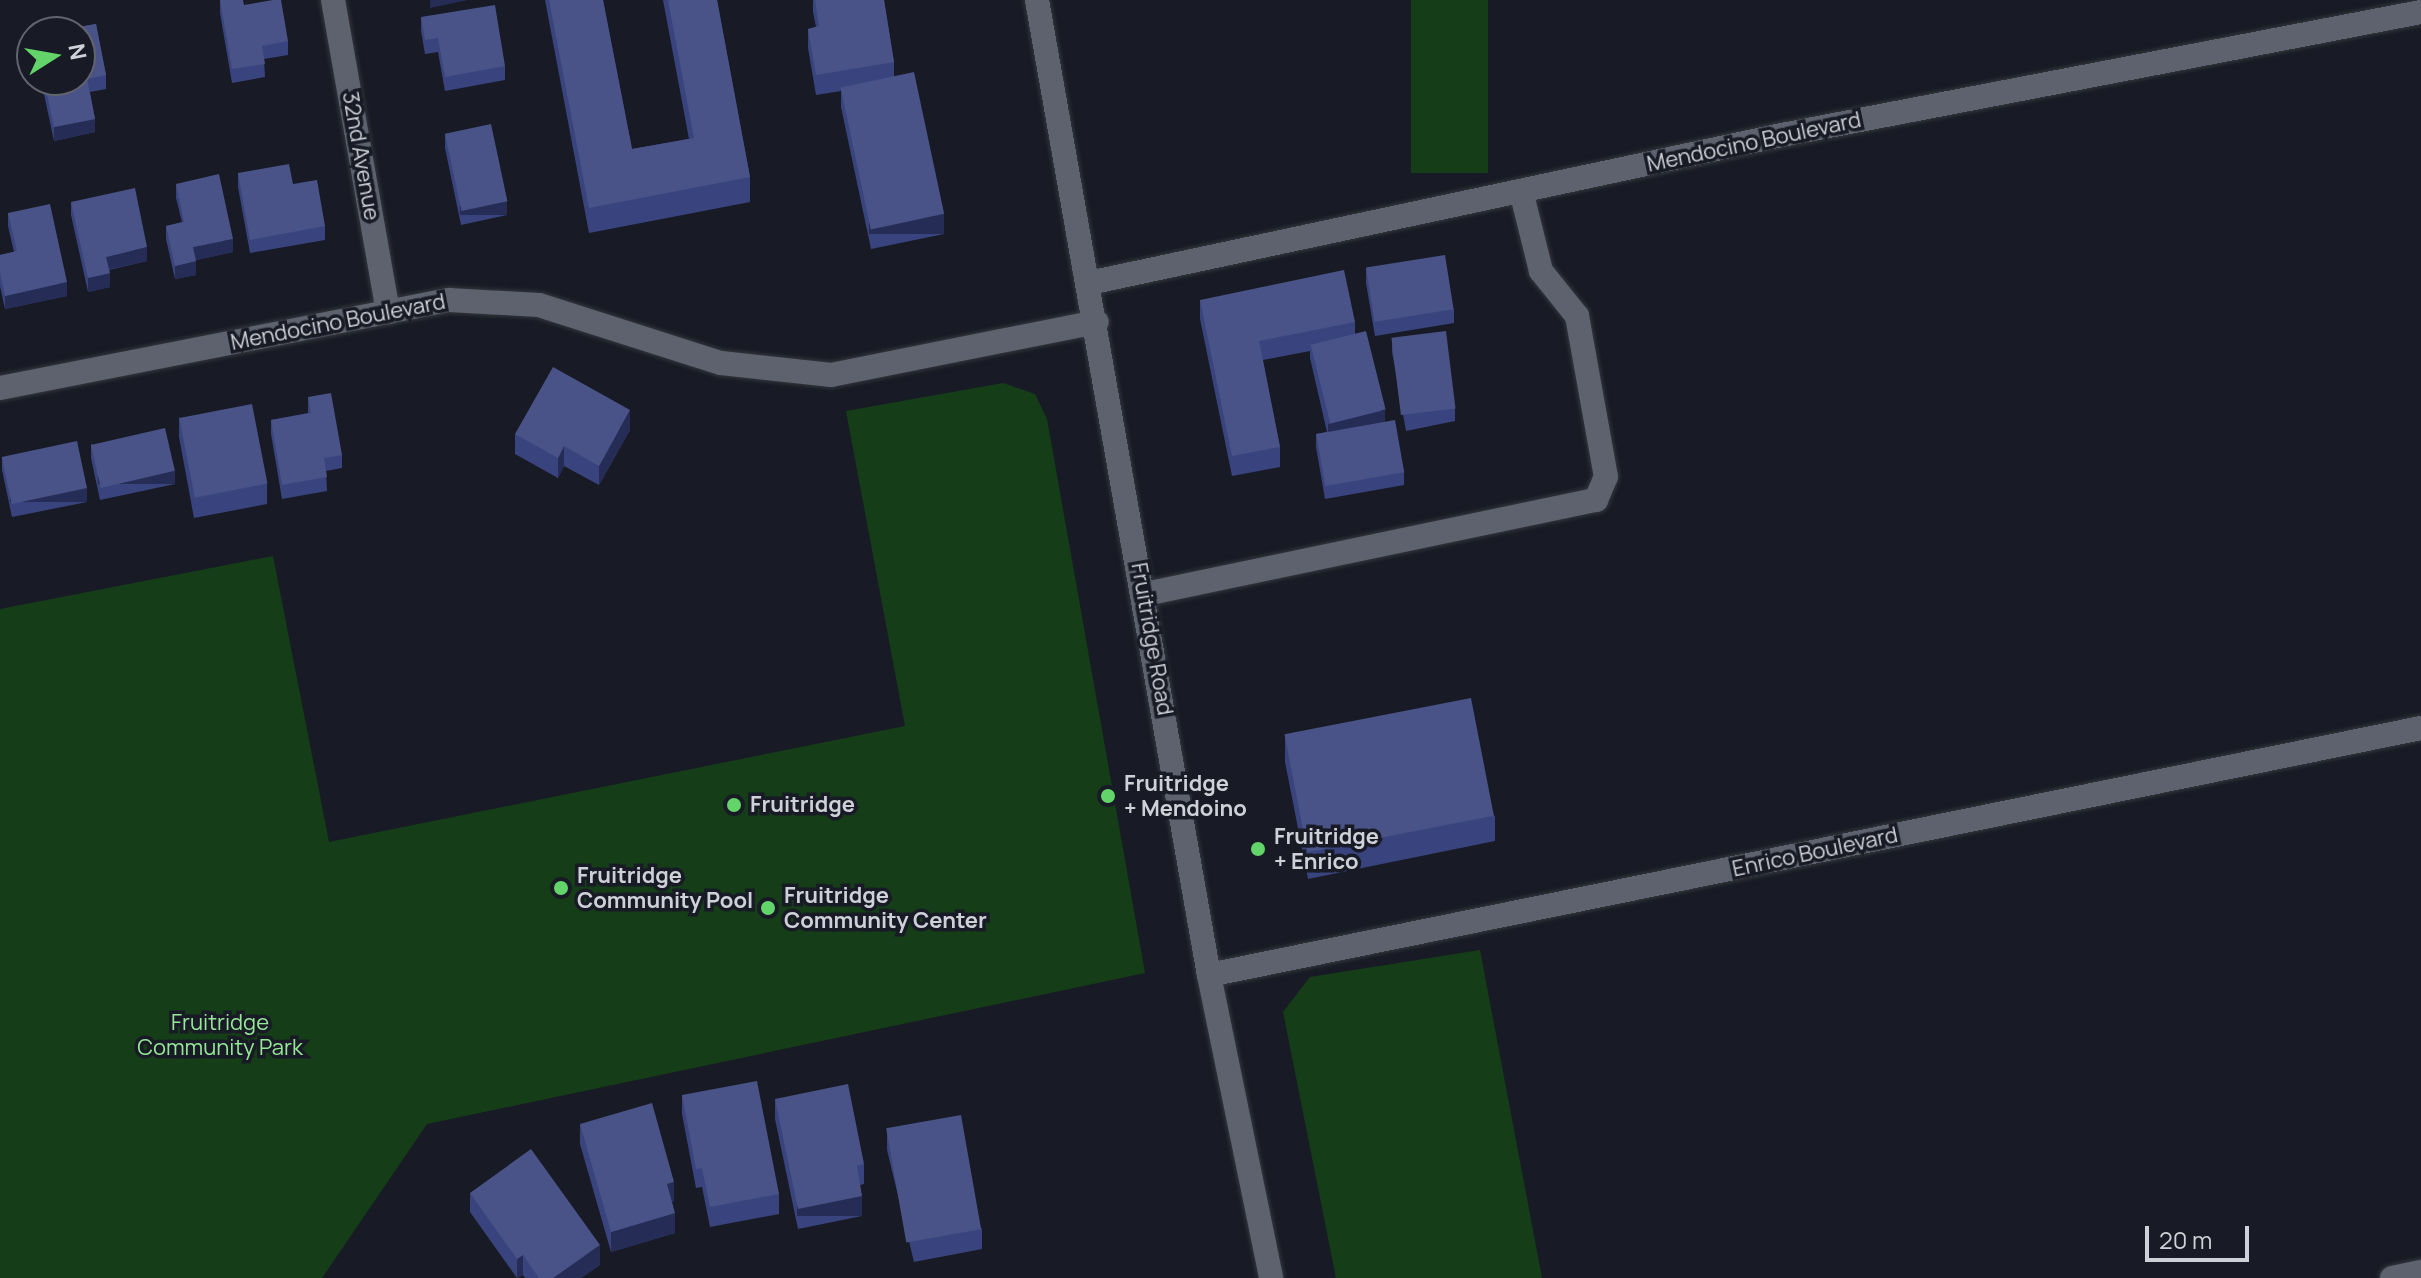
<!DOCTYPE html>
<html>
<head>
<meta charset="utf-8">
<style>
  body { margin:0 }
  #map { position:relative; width:2421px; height:1278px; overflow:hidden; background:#181b25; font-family:Manrope,sans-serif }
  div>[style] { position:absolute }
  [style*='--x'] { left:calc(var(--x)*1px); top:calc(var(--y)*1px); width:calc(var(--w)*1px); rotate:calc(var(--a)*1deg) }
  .green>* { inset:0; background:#153e18; transform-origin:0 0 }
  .roads { filter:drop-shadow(0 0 2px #35373e) drop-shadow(0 0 2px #35373e) }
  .street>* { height:24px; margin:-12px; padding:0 12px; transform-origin:12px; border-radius:12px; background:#5e626e }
  .secondary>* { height:24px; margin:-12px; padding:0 12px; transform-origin:12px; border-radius:12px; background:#5e626e }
  .wall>* { inset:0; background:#39447e }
  .shaded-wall>* { inset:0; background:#252d56; transform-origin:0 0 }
  .building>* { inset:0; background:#495387; transform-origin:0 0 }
  .dots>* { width:22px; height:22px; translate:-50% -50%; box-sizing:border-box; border:4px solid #181b25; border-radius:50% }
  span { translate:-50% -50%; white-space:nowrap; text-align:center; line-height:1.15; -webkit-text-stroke:7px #181b25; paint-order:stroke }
  .street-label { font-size:22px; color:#cfd1d8 }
  .poi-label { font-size:22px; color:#cfd1d8; font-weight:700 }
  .left { translate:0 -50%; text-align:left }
  .park-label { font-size:22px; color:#96e797 }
  .north { position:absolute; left:16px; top:16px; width:80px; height:80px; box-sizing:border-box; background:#181b25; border:2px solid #61646d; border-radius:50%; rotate:79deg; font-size:22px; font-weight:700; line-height:32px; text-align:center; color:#cfd1d8 }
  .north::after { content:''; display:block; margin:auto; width:28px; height:36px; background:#63d469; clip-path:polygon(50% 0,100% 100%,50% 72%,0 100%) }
  .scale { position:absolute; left:2145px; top:1226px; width:104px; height:36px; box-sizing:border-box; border:4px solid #cfd1d8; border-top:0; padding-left:10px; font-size:24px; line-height:28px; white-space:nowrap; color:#cfd1d8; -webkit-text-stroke:6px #181b25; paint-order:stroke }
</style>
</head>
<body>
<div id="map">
  <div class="green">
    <i style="left:1411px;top:0;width:77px;height:173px"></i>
    <i style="clip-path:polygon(1003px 383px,1035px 394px,1047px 419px,1145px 973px,427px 1124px,322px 1278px,0 1278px,0 609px,273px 556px,329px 842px,905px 726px,846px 411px)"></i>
    <i style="clip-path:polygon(1480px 950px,1542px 1278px,1336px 1278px,1283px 1012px,1310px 977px)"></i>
  </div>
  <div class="roads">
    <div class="street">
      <i style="--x:333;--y:0;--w:317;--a:80"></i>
      <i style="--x:1089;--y:283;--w:709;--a:-12.06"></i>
      <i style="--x:1782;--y:135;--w:651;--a:-10.9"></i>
      <i style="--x:0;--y:388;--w:458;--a:-11.1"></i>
      <i style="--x:449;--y:300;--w:90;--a:3.2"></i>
      <i style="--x:539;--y:305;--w:191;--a:17.7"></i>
      <i style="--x:721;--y:363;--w:111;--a:6.2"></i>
      <i style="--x:831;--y:375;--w:271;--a:-11.3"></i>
      <i style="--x:1145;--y:594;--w:461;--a:-11.8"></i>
      <i style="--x:1596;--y:500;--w:25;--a:-67"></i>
      <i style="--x:1606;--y:477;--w:164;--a:-100.2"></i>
      <i style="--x:1577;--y:316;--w:58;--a:-128.7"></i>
      <i style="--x:1541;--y:271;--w:82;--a:-104"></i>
      <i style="--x:1209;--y:975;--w:1237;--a:-11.52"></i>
      <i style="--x:2392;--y:1278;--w:30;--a:-12"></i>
    </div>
    <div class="secondary">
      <i style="--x:1037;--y:0;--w:990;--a:80"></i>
      <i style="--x:1209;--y:975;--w:309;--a:78.4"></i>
    </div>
  </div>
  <div class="wall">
    <i style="clip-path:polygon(220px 0,288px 41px,288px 55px,264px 59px,265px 77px,232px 83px,220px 13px)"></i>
    <i style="clip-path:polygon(545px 0,603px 0,632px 149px,689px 139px,663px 0,717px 0,750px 177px,750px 202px,589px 233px)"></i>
    <i style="clip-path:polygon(813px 0,884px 0,894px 62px,894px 76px,944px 234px,871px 249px,841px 107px,841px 91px,816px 95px,808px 48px,808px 29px,816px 27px,813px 12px)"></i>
    <i style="clip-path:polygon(421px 17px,505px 66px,505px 80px,445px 91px,438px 52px,425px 54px,421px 31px)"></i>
    <i style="clip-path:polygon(96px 24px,106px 75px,106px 89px,90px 92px,95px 119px,95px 132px,54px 141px,41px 80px,80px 80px,80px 32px,73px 32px,73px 28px)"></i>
    <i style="clip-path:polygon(445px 134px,507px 215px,461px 225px,445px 148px)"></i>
    <i style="clip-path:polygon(238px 173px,293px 184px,325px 226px,325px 240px,250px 253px,238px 187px)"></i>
    <i style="clip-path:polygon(176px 184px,233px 252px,196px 260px,196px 275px,175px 279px,166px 239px,166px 226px,182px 222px,176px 198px)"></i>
    <i style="clip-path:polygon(71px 202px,147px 261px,109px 270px,110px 287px,88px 292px,71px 215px)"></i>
    <i style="clip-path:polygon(8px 213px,67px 296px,5px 309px,0 286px,0 255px,14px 252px,8px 226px)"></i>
    <i style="clip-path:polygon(1366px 269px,1454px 309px,1454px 323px,1375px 336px,1366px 283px)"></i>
    <i style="clip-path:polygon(1200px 300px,1355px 322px,1355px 334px,1385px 422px,1404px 472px,1404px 485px,1325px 499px,1316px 447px,1316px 434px,1327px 432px,1310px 358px,1310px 351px,1263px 360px,1280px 447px,1280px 467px,1232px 476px,1200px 319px)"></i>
    <i style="clip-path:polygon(1392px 339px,1455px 408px,1455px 421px,1406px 431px,1392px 352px)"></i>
    <i style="clip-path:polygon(308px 397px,342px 455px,342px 468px,326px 471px,327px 491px,282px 499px,271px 434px,271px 420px,308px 413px)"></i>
    <i style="clip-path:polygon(179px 417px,267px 484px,267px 504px,194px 518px,179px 437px)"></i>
    <i style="clip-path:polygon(630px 430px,599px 485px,564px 466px,558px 478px,515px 454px,515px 434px)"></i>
    <i style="clip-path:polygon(91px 444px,175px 484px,100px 500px,91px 458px)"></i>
    <i style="clip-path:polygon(2px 457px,87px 502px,12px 517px,2px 470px)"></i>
    <i style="clip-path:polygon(1285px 736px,1495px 816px,1495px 841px,1308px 879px,1285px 762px)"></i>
    <i style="clip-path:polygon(682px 1095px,779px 1194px,779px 1214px,710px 1227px,702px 1187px,696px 1188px,682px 1114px)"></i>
    <i style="clip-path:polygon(775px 1099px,864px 1164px,864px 1184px,860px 1185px,862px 1216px,798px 1229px,775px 1119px)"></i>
    <i style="clip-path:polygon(580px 1124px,674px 1202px,672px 1202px,675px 1233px,611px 1252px,580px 1144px)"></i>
    <i style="clip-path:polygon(887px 1130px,982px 1229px,982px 1249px,914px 1262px,887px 1150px)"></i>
    <i style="clip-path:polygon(470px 1193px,600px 1265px,581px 1278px,525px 1278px,523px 1275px,517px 1278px,470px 1212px)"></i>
  </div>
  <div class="shaded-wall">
    <i style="clip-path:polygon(430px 0,468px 0,430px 8px)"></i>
    <i style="clip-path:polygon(95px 119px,95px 132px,54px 141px,54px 127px)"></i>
    <i style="left:507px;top:201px;width:14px;height:47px;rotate:90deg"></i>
    <i style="left:944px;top:214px;width:20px;height:75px;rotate:90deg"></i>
    <i style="clip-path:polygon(233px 239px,233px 252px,193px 261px,193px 247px)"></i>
    <i style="clip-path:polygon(147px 247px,147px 261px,106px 270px,106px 257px)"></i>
    <i style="clip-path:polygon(196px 261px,196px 275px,175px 279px,175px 266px)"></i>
    <i style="clip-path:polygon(110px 273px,110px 287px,88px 292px,88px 278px)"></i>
    <i style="clip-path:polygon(67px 282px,67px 296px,5px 309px,5px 296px)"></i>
    <i style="clip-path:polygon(630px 410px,630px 430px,599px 485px,599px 466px)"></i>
    <i style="clip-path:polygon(1385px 410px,1385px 424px,1328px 437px,1328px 424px)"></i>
    <i style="clip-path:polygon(564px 446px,564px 466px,558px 478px,558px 458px)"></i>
    <i style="left:175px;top:471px;width:13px;height:77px;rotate:90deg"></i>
    <i style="left:87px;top:488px;width:14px;height:77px;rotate:90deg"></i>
    <i style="clip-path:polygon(674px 1182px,674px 1202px,667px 1203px,667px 1184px)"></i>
    <i style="left:862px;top:1196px;width:20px;height:65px;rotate:90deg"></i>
    <i style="clip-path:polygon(675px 1213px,675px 1233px,611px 1252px,611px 1232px)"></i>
    <i style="clip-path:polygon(600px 1245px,600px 1265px,581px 1278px,553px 1278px)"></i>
    <i style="clip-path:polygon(523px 1255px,523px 1275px,517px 1278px,517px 1259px)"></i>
  </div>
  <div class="building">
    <i style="clip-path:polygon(220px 0,243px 0,244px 5px,273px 0,281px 0,288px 41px,262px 46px,265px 64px,232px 69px)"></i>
    <i style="clip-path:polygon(549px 0,603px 0,632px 149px,694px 138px,668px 0,717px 0,750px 177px,589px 208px)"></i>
    <i style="clip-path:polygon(815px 0,884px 0,894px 62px,816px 75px,808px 29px,819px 26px)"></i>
    <i style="clip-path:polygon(495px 5px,505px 66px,445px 77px,438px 38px,425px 40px,421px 17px)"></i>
    <i style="clip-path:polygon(96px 24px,106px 75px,87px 79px,95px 119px,54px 127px,44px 80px,80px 80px,80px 32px,74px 32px,73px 28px)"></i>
    <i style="left:914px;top:72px;width:145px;height:75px;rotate:78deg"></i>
    <i style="left:491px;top:124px;width:79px;height:47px;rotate:78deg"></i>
    <i style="clip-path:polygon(289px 164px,293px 184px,317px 180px,325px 226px,250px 240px,238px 173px)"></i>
    <i style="clip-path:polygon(219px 174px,233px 239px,193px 247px,196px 261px,175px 266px,166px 226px,184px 222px,176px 184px)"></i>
    <i style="clip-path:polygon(135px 188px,147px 247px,106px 257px,110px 273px,88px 278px,71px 202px)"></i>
    <i style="clip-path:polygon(50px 204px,67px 282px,5px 296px,0 272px,0 255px,17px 251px,8px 213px)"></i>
    <i style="left:1445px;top:255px;width:55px;height:80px;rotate:81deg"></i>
    <i style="clip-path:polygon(1344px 270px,1355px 322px,1259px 341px,1280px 447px,1232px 456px,1200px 300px)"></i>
    <i style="left:1366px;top:331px;width:81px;height:57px;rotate:76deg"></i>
    <i style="left:1446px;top:331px;width:78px;height:55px;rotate:83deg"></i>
    <i style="clip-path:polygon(553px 367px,630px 410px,599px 466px,564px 446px,558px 458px,515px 434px)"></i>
    <i style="clip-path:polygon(331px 393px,342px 455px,324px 458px,327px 477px,282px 485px,271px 420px,311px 413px,308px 397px)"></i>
    <i style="left:252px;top:404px;width:81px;height:74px;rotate:79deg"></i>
    <i style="left:1395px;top:420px;width:53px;height:80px;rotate:80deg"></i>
    <i style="left:165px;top:428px;width:44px;height:76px;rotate:77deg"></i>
    <i style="left:77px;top:441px;width:48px;height:77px;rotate:78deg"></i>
    <i style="left:1471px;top:698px;width:120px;height:190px;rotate:79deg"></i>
    <i style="clip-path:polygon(757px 1081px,779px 1194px,710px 1207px,702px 1168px,696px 1169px,682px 1095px)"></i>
    <i style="clip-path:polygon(848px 1084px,864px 1164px,857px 1166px,862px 1196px,798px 1209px,775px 1099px)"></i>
    <i style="clip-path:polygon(652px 1103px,674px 1182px,667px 1184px,675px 1213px,611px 1232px,580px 1124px)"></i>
    <i style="left:961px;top:1115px;width:116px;height:76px;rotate:80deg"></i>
    <i style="clip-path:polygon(531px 1149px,600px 1245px,553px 1278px,539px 1278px,523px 1255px,517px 1259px,470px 1193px)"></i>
  </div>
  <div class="dots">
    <i style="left:1108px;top:796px;background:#63d469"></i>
    <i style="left:734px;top:805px;background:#63d469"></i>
    <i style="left:1258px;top:849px;background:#63d469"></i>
    <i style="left:561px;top:888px;background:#63d469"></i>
    <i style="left:768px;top:908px;background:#63d469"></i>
  </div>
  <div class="street-label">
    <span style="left:1754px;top:142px;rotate:-12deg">Mendocino Boulevard</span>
    <span style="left:361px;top:156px;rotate:80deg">32nd Avenue</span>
    <span style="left:338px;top:322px;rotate:-11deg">Mendocino Boulevard</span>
    <span style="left:1152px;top:639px;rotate:80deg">Fruitridge Road</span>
    <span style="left:1815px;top:852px;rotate:-12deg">Enrico Boulevard</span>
  </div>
  <div class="poi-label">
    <span class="left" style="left:1124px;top:796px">Fruitridge<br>+ Mendoino</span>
    <span class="left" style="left:750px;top:805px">Fruitridge</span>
    <span class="left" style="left:1274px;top:849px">Fruitridge<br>+ Enrico</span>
    <span class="left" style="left:577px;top:888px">Fruitridge<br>Community Pool</span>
    <span class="left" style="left:784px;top:908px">Fruitridge<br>Community Center</span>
  </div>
  <div class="park-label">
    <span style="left:220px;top:1035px">Fruitridge<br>Community Park</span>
  </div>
  <div class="north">N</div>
  <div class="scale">20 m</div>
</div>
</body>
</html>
